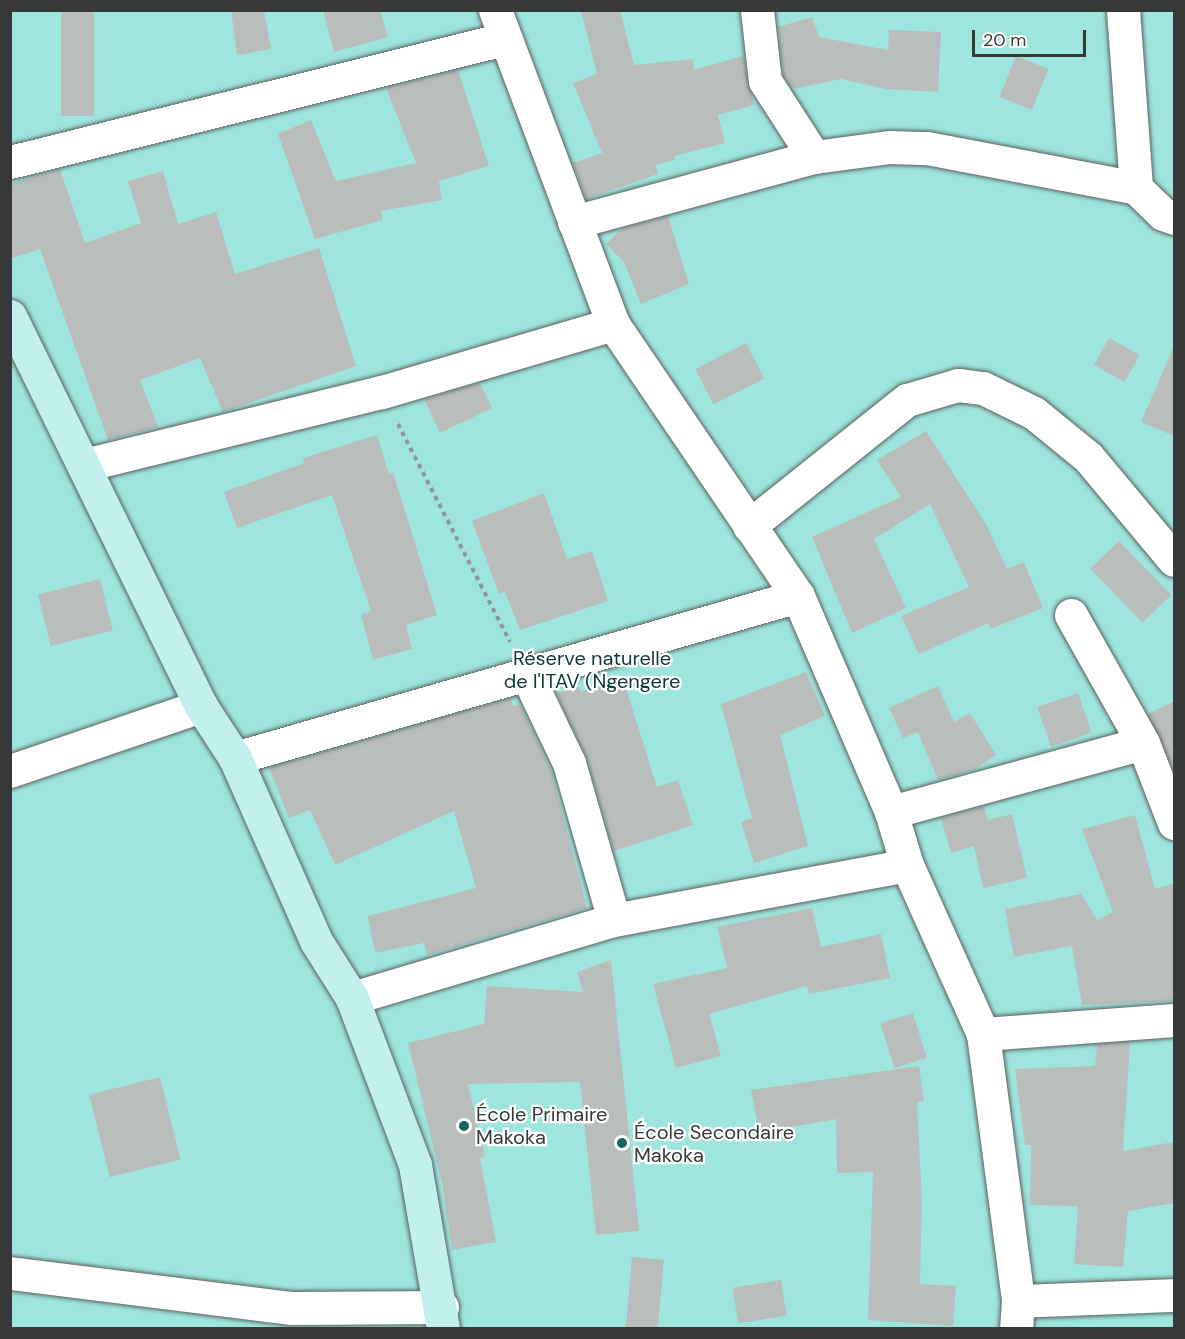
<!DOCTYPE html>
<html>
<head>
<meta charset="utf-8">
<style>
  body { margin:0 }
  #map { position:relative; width:1185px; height:1339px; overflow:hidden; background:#e2e7e6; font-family:"DM Sans",sans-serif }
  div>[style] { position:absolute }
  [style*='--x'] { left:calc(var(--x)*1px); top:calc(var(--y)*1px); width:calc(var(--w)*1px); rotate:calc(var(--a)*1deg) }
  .green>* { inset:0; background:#9ee6dd; transform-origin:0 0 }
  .building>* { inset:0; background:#b9bebd; transform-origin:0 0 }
  .path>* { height:4px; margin-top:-2px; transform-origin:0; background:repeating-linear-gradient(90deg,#919594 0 4.5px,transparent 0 9px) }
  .roads { filter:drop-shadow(0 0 2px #5c6060) drop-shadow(0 0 2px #5c6060) }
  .street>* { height:33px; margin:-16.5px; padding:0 16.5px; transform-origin:16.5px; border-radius:16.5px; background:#fff }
  .secondary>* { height:33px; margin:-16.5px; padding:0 16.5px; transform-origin:16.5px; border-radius:16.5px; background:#c2f0ec }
  .dots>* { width:16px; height:16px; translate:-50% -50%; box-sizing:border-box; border:3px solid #fff; border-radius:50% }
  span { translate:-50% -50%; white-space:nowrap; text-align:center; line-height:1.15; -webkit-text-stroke:4.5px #fff; paint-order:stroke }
  .park-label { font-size:20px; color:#0c3935 }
  .poi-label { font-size:20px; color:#373939 }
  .left { translate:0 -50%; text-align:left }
  .frame { position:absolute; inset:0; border:12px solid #373939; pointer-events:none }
  .scale { position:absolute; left:972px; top:30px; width:114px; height:27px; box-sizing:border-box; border:3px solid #373939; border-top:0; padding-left:8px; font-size:18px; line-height:21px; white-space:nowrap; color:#373939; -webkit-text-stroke:4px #fff; paint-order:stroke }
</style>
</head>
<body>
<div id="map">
  <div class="green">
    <i style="left:11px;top:11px;width:1163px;height:1317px"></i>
  </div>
  <div class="building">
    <i style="left:61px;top:10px;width:33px;height:106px"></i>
    <i style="clip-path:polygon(231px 10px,264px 10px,271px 49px,237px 55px)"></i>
    <i style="clip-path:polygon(323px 10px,380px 10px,388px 37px,334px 52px)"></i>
    <i style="clip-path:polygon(581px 10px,620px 10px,634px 65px,693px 59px,694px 70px,743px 56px,754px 105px,718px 115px,725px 143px,674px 156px,675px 160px,656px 165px,658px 174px,586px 199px,573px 163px,602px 153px,573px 83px,597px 74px)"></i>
    <i style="clip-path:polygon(812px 17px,819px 37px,888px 50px,889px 30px,941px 32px,938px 92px,886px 89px,841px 79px,793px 89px,783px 75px,778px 27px)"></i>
    <i style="left:1016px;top:56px;width:35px;height:44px;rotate:22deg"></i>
    <i style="clip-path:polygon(458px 70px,489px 166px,439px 181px,442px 200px,381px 211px,383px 220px,315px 239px,278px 134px,311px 120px,336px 181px,416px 163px,386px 88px)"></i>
    <i style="clip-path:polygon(60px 169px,85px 243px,141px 223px,128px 181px,163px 171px,178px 224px,216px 212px,235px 274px,319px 248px,356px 366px,223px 412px,200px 358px,140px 380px,158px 427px,108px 440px,40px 249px,10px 259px,10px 184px)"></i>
    <i style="clip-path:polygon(668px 216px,689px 284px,641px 304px,624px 262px,606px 244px,623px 228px)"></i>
    <i style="left:1109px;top:338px;width:35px;height:31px;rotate:29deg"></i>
    <i style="left:746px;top:343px;width:40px;height:57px;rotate:63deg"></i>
    <i style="clip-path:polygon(1174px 346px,1174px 436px,1141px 422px)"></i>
    <i style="clip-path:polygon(480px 383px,492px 408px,440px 433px,424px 399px)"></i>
    <i style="clip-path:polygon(926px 431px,986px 524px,1007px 569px,1024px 562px,1043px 608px,990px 629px,988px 623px,919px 654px,901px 616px,969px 587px,930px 504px,874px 539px,906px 608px,852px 633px,812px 537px,901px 497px,877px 460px)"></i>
    <i style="clip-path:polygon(377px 435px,389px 474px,393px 472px,437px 615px,406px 625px,412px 649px,373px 660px,361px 614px,371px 611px,332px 495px,237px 528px,224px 492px,304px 463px,303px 458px)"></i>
    <i style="clip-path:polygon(544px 493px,567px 559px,592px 551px,608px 601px,520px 630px,505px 592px,499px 594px,472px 521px)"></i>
    <i style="left:1119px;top:541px;width:75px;height:40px;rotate:46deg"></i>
    <i style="left:100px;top:579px;width:53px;height:64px;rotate:76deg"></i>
    <i style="clip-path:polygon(806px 672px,825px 716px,780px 735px,808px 846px,754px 863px,741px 822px,752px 818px,721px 704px)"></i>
    <i style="clip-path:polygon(623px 679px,657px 787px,678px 780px,693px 825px,614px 851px,587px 758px,556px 693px,579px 687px,581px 692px)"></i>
    <i style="clip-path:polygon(938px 686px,954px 722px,970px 713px,996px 755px,974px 770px,938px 780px,918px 732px,903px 738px,889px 708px)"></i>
    <i style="left:1078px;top:693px;width:42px;height:43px;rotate:71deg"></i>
    <i style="clip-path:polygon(511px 698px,513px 706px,520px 704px,551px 770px,587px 908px,427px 955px,424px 943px,375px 953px,368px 916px,476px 888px,454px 811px,335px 865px,310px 810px,289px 818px,269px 768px)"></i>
    <i style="clip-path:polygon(1174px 701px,1174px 772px,1148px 714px)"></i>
    <i style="clip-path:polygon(984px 806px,988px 820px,1012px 814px,1027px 878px,983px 888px,974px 846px,951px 853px,941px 818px)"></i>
    <i style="clip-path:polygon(1135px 815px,1155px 889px,1174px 883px,1174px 1001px,1082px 1005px,1072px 946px,1014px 957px,1005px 909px,1081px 894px,1097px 920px,1113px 912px,1082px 829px)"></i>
    <i style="clip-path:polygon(812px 908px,821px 947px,881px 934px,890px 978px,809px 994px,807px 986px,709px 1014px,721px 1056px,676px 1068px,653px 984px,727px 968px,717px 927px)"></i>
    <i style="clip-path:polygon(611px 960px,639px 1231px,596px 1235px,580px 1082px,468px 1084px,485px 1157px,480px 1158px,496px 1242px,452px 1250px,442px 1183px,408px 1043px,484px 1024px,487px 986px,583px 992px,577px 972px)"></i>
    <i style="left:913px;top:1013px;width:47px;height:34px;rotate:73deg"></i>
    <i style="clip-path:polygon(1130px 1042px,1123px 1151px,1174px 1142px,1174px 1203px,1128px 1211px,1123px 1267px,1074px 1264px,1078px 1206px,1030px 1205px,1031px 1145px,1025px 1145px,1015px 1069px,1095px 1066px,1097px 1044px)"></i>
    <i style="clip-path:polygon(919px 1066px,924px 1101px,917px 1102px,922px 1202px,920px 1284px,956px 1286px,953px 1326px,868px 1320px,873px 1172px,837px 1173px,836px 1119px,759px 1133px,751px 1090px)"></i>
    <i style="left:160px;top:1077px;width:85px;height:73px;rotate:76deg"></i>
    <i style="left:632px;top:1257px;width:32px;height:72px;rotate:5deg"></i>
    <i style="left:781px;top:1280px;width:36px;height:49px;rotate:81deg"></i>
  </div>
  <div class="path">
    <i style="--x:398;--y:424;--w:245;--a:62.8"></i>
  </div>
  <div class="roads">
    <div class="street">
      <i style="--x:495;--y:10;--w:335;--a:69.4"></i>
      <i style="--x:613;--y:324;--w:329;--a:55.8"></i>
      <i style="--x:798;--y:596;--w:235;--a:66.7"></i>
      <i style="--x:891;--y:812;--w:55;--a:73.2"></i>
      <i style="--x:907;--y:865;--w:185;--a:65.8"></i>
      <i style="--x:983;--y:1034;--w:269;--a:82.5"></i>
      <i style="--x:1018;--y:1301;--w:27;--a:94"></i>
      <i style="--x:757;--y:10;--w:71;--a:83.6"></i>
      <i style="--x:765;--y:81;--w:90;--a:57.2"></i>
      <i style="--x:1123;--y:10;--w:178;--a:85.8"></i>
      <i style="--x:10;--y:162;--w:509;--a:-13.98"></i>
      <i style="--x:574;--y:222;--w:249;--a:-15.2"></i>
      <i style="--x:814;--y:157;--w:77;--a:-7.5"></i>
      <i style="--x:890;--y:147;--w:37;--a:2"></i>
      <i style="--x:927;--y:148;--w:213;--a:10.8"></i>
      <i style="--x:1136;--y:188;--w:37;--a:44"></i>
      <i style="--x:1163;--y:214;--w:12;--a:20"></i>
      <i style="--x:84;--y:465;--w:307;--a:-13.8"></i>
      <i style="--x:382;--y:392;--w:241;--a:-16.4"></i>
      <i style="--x:749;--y:526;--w:202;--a:-38.6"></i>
      <i style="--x:907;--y:400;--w:53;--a:-16.4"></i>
      <i style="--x:958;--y:385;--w:25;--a:7"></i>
      <i style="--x:983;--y:388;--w:57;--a:26.1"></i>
      <i style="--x:1034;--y:413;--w:70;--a:39.2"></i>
      <i style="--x:1088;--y:457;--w:134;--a:50.1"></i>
      <i style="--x:1071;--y:615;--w:147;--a:60.6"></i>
      <i style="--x:1143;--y:743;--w:86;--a:68.8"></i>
      <i style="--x:527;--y:675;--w:98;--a:64.5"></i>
      <i style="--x:569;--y:763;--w:163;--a:74"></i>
      <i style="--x:235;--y:758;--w:586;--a:-16.05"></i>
      <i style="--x:10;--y:771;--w:202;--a:-18.8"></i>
      <i style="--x:891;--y:812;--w:261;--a:-15.3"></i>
      <i style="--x:352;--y:998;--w:273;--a:-16.6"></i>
      <i style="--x:614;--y:920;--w:298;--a:-10.6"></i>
      <i style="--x:983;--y:1034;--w:192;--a:-4.2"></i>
      <i style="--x:10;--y:1273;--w:284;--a:7.1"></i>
      <i style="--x:292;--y:1308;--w:150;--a:-0.4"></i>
      <i style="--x:1018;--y:1301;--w:156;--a:-2.2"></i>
    </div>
    <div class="secondary">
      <i style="--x:10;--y:316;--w:434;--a:63.9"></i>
      <i style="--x:201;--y:706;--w:62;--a:56.8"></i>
      <i style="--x:235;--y:758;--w:200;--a:66.1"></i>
      <i style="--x:316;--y:941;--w:67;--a:57.7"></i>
      <i style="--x:352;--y:998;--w:178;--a:69.3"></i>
      <i style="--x:415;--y:1165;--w:165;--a:80.3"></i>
    </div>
  </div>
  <div class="dots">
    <i style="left:464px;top:1126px;background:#19645d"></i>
    <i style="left:622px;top:1143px;background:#19645d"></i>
  </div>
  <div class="park-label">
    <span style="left:592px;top:670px">Réserve naturelle<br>de l'ITAV (Ngengere</span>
  </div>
  <div class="poi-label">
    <span class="left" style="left:476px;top:1126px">École Primaire<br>Makoka</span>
    <span class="left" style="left:634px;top:1144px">École Secondaire<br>Makoka</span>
  </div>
  <div class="frame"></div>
  <div class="scale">20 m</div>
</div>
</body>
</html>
